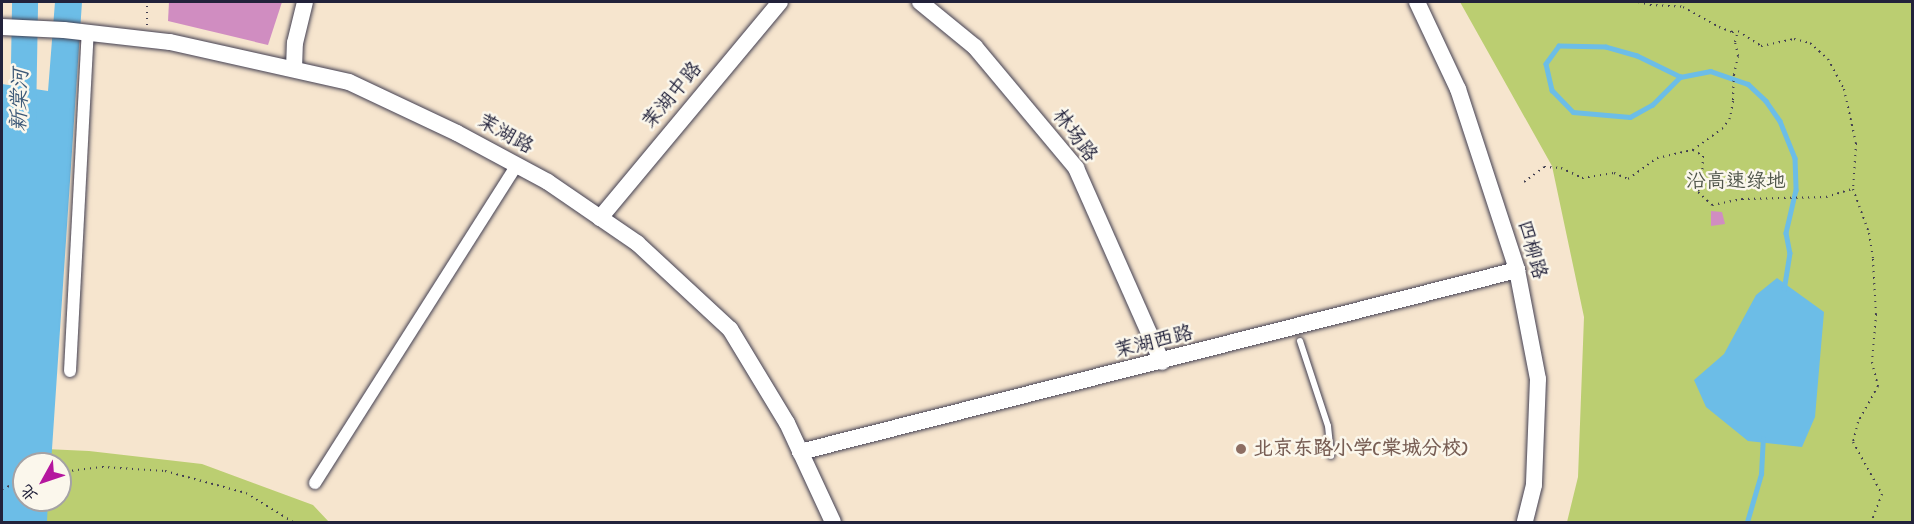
<!DOCTYPE html>
<html>
<head>
<meta charset="utf-8">
<style>
  body { margin:0 }
  #map { position:relative; width:1914px; height:524px; overflow:hidden; background:#f6e5ce; font-family:"Indie Flower","LXGW WenKai TC",sans-serif }
  div>[style] { position:absolute }
  [style*='--x'] { left:calc(var(--x)*1px); top:calc(var(--y)*1px); width:calc(var(--w)*1px); rotate:calc(var(--a)*1deg) }
  .green>* { inset:0; background:#bbce71 }
  .water>* { inset:0; background:#6cbde7 }
  .stream>* { height:4.5px; margin:-2.25px; padding:0 2.25px; transform-origin:2.25px; border-radius:2.25px; background:#6cbde7 }
  .river>* { height:26px; margin:-13px; padding:0 13px; transform-origin:13px; border-radius:13px; background:#6cbde7 }
  .building>* { inset:0; background:#d08dc1 }
  .path>* { height:2px; margin-top:-1px; transform-origin:0; background:repeating-linear-gradient(90deg,#423f51 0 1.5px,transparent 0 6px) }
  .roads { filter:drop-shadow(0 0 2px #423f51) drop-shadow(0 0 2px #423f51) }
  .lane>* { height:6px; margin:-3px; padding:0 3px; transform-origin:3px; border-radius:3px; background:#fff }
  .street>* { height:12px; margin:-6px; padding:0 6px; transform-origin:6px; border-radius:6px; background:#fff }
  .secondary>* { height:16px; margin:-8px; padding:0 8px; transform-origin:8px; border-radius:8px; background:#fff }
  .dots>* { width:16px; height:16px; translate:-50% -50%; box-sizing:border-box; border:3px solid #fbf7ec; border-radius:50% }
  span { translate:-50% -50%; white-space:nowrap; text-align:center; line-height:1.15; -webkit-text-stroke:5px #fbf7ec; paint-order:stroke }
  .street-label { font-size:20px; color:#22223b }
  .park-label { font-size:20px; color:#50564b }
  .education-label { font-size:20px; color:#785e54; font-weight:700 }
  .left { translate:0 -50%; text-align:left }
  .water-label { font-size:21px; color:#3c5877; font-style:italic }
  .frame { position:absolute; inset:0; border:3px solid #22223b; pointer-events:none }
  .north { position:absolute; left:12px; top:452px; width:60px; height:60px; box-sizing:border-box; background:#fbf7ec; border:2px solid #a4a2a5; border-radius:50%; rotate:230deg; font-size:16px; font-weight:700; line-height:24px; text-align:center; color:#22223b }
  .north::after { content:''; display:block; margin:auto; width:21px; height:27px; background:#b5179e; clip-path:polygon(50% 0,100% 100%,50% 72%,0 100%) }
</style>
</head>
<body>
<div id="map">
  <div class="green">
    <i style="clip-path:polygon(1460px 2px,1912px 2px,1912px 522px,1567px 522px,1578px 477px,1584px 317px,1552px 166px)"></i>
    <i style="clip-path:polygon(evenodd,2px 447px,89px 451px,202px 464px,313px 505px,329px 522px,2px 522px,2px 447px,24px 464px,60px 464px,60px 500px,24px 500px,24px 464px)"></i>
  </div>
  <div class="water">
    <i style="clip-path:polygon(55px 2px,82px 2px,51px 464px,24px 464px,24px 500px,48px 500px,47px 522px,2px 522px,2px 84px,48px 91px)"></i>
    <i style="clip-path:polygon(1777px 278px,1824px 312px,1815px 417px,1802px 447px,1748px 441px,1706px 407px,1694px 380px,1724px 354px,1756px 295px)"></i>
  </div>
  <div class="stream">
    <i style="--x:1680;--y:77;--w:48;--a:-154"></i>
    <i style="--x:1637;--y:56;--w:32;--a:-164"></i>
    <i style="--x:1606;--y:47;--w:47;--a:-178.8"></i>
    <i style="--x:1559;--y:46;--w:22;--a:126"></i>
    <i style="--x:1546;--y:64;--w:27;--a:77"></i>
    <i style="--x:1552;--y:90;--w:30;--a:46"></i>
    <i style="--x:1573;--y:112;--w:57;--a:5"></i>
    <i style="--x:1630;--y:117;--w:25;--a:-29"></i>
    <i style="--x:1652;--y:105;--w:40;--a:-45"></i>
    <i style="--x:1680;--y:77;--w:31;--a:-11"></i>
    <i style="--x:1710;--y:71;--w:40;--a:18.9"></i>
    <i style="--x:1748;--y:84;--w:25;--a:43"></i>
    <i style="--x:1766;--y:101;--w:24;--a:55"></i>
    <i style="--x:1780;--y:121;--w:40;--a:68"></i>
    <i style="--x:1795;--y:158;--w:32;--a:88"></i>
    <i style="--x:1796;--y:190;--w:44;--a:103.1"></i>
    <i style="--x:1786;--y:233;--w:20;--a:79"></i>
    <i style="--x:1790;--y:253;--w:36;--a:99"></i>
    <i style="--x:1747;--y:522;--w:50;--a:-73.7"></i>
    <i style="--x:1761;--y:474;--w:35;--a:-87"></i>
  </div>
  <div class="river">
    <i style="--x:23;--y:121;--w:119;--a:-89"></i>
  </div>
  <div class="building">
    <i style="clip-path:polygon(169px 2px,282px 2px,268px 45px,168px 21px)"></i>
    <i style="clip-path:polygon(1711px 211px,1722px 212px,1725px 224px,1711px 226px)"></i>
  </div>
  <div class="path">
    <i style="--x:1638;--y:2;--w:12;--a:14"></i>
    <i style="--x:1650;--y:5;--w:33;--a:3"></i>
    <i style="--x:1683;--y:7;--w:41;--a:29.1"></i>
    <i style="--x:1719;--y:27;--w:14;--a:21"></i>
    <i style="--x:1732;--y:32;--w:6;--a:-9"></i>
    <i style="--x:147;--y:25;--w:23;--a:-90"></i>
    <i style="--x:1733;--y:100;--w:25;--a:-88"></i>
    <i style="--x:1734;--y:75;--w:19;--a:-78"></i>
    <i style="--x:1738;--y:56;--w:14;--a:-102"></i>
    <i style="--x:1735;--y:42;--w:11;--a:-75"></i>
    <i style="--x:1738;--y:31;--w:27;--a:33"></i>
    <i style="--x:1761;--y:46;--w:34;--a:-12"></i>
    <i style="--x:1794;--y:39;--w:16;--a:14"></i>
    <i style="--x:1810;--y:43;--w:24;--a:42"></i>
    <i style="--x:1828;--y:59;--w:34;--a:62"></i>
    <i style="--x:1844;--y:89;--w:55;--a:77.5"></i>
    <i style="--x:1856;--y:143;--w:46;--a:93.7"></i>
    <i style="--x:1853;--y:189;--w:47;--a:70"></i>
    <i style="--x:1869;--y:233;--w:26;--a:81"></i>
    <i style="--x:1873;--y:259;--w:55;--a:86.9"></i>
    <i style="--x:1876;--y:314;--w:48;--a:94.8"></i>
    <i style="--x:1872;--y:362;--w:25;--a:76"></i>
    <i style="--x:1878;--y:386;--w:41;--a:119.1"></i>
    <i style="--x:1858;--y:422;--w:21;--a:104"></i>
    <i style="--x:1853;--y:442;--w:60;--a:60.9"></i>
    <i style="--x:1882;--y:494;--w:30;--a:111"></i>
    <i style="--x:1733;--y:101;--w:17;--a:100"></i>
    <i style="--x:1730;--y:118;--w:12;--a:125"></i>
    <i style="--x:1723;--y:128;--w:37;--a:144"></i>
    <i style="--x:1693;--y:150;--w:12;--a:31"></i>
    <i style="--x:1703;--y:156;--w:22;--a:93"></i>
    <i style="--x:1702;--y:178;--w:15;--a:106"></i>
    <i style="--x:1698;--y:192;--w:19;--a:43"></i>
    <i style="--x:1712;--y:205;--w:31;--a:-11"></i>
    <i style="--x:1742;--y:199;--w:84;--a:-1.4"></i>
    <i style="--x:1826;--y:197;--w:28;--a:-17"></i>
    <i style="--x:1524;--y:182;--w:25;--a:-37"></i>
    <i style="--x:1544;--y:167;--w:17;--a:3"></i>
    <i style="--x:1561;--y:168;--w:23;--a:25"></i>
    <i style="--x:1582;--y:178;--w:32;--a:-9"></i>
    <i style="--x:1614;--y:173;--w:15;--a:23"></i>
    <i style="--x:1628;--y:179;--w:36;--a:-36"></i>
    <i style="--x:1657;--y:158;--w:37;--a:-13"></i>
    <i style="--x:60;--y:472;--w:42;--a:-6.8"></i>
    <i style="--x:102;--y:467;--w:63;--a:3.6"></i>
    <i style="--x:165;--y:471;--w:84;--a:15.2"></i>
    <i style="--x:246;--y:493;--w:55;--a:31.7"></i>
    <i style="--x:2;--y:489;--w:24;--a:-22"></i>
  </div>
  <div class="roads">
    <div class="lane">
      <i style="--x:1300;--y:341;--w:89;--a:71.8"></i>
      <i style="--x:1328;--y:426;--w:30;--a:84"></i>
    </div>
    <div class="street">
      <i style="--x:70;--y:371;--w:338;--a:-87"></i>
      <i style="--x:315;--y:483;--w:377;--a:-57.6"></i>
    </div>
    <div class="secondary">
      <i style="--x:920;--y:2;--w:71;--a:39.3"></i>
      <i style="--x:975;--y:47;--w:158;--a:50.1"></i>
      <i style="--x:1076;--y:168;--w:212;--a:66.1"></i>
      <i style="--x:1417;--y:2;--w:96;--a:64.8"></i>
      <i style="--x:1458;--y:89;--w:190;--a:71.9"></i>
      <i style="--x:1517;--y:270;--w:111;--a:79.1"></i>
      <i style="--x:1538;--y:379;--w:106;--a:92.2"></i>
      <i style="--x:1534;--y:485;--w:38;--a:104"></i>
      <i style="--x:2;--y:27;--w:62;--a:2.8"></i>
      <i style="--x:64;--y:30;--w:107;--a:6.5"></i>
      <i style="--x:170;--y:42;--w:183;--a:12.6"></i>
      <i style="--x:349;--y:82;--w:119;--a:25.3"></i>
      <i style="--x:457;--y:133;--w:103;--a:28.3"></i>
      <i style="--x:548;--y:182;--w:108;--a:34.4"></i>
      <i style="--x:637;--y:243;--w:127;--a:42.8"></i>
      <i style="--x:730;--y:329;--w:110;--a:58.8"></i>
      <i style="--x:787;--y:423;--w:109;--a:65.1"></i>
      <i style="--x:294;--y:69;--w:26;--a:-88"></i>
      <i style="--x:295;--y:43;--w:42;--a:-76.3"></i>
      <i style="--x:600;--y:218;--w:281;--a:-50.2"></i>
      <i style="--x:800;--y:452;--w:740;--a:-14.24"></i>
    </div>
  </div>
  <div class="dots">
    <i style="left:1241px;top:449px;background:#8d6e63"></i>
  </div>
  <div class="street-label">
    <span style="left:673px;top:96px;rotate:-50deg">茉湖中路</span>
    <span style="left:505px;top:135px;rotate:29deg">茉湖路</span>
    <span style="left:1074px;top:136px;rotate:53deg">林场路</span>
    <span style="left:1531px;top:250px;rotate:74deg">四柳路</span>
    <span style="left:1154px;top:343px;rotate:-14deg">茉湖西路</span>
  </div>
  <div class="park-label">
    <span style="left:1736px;top:182px">沿高速绿地</span>
  </div>
  <div class="education-label">
    <span class="left" style="left:1253px;top:449px">北京东路小学(棠城分校)</span>
  </div>
  <div class="water-label">
    <span style="left:21px;top:100px;rotate:-88deg">新棠河</span>
  </div>
  <div class="frame"></div>
  <div class="north">北</div>
</div>
</body>
</html>
